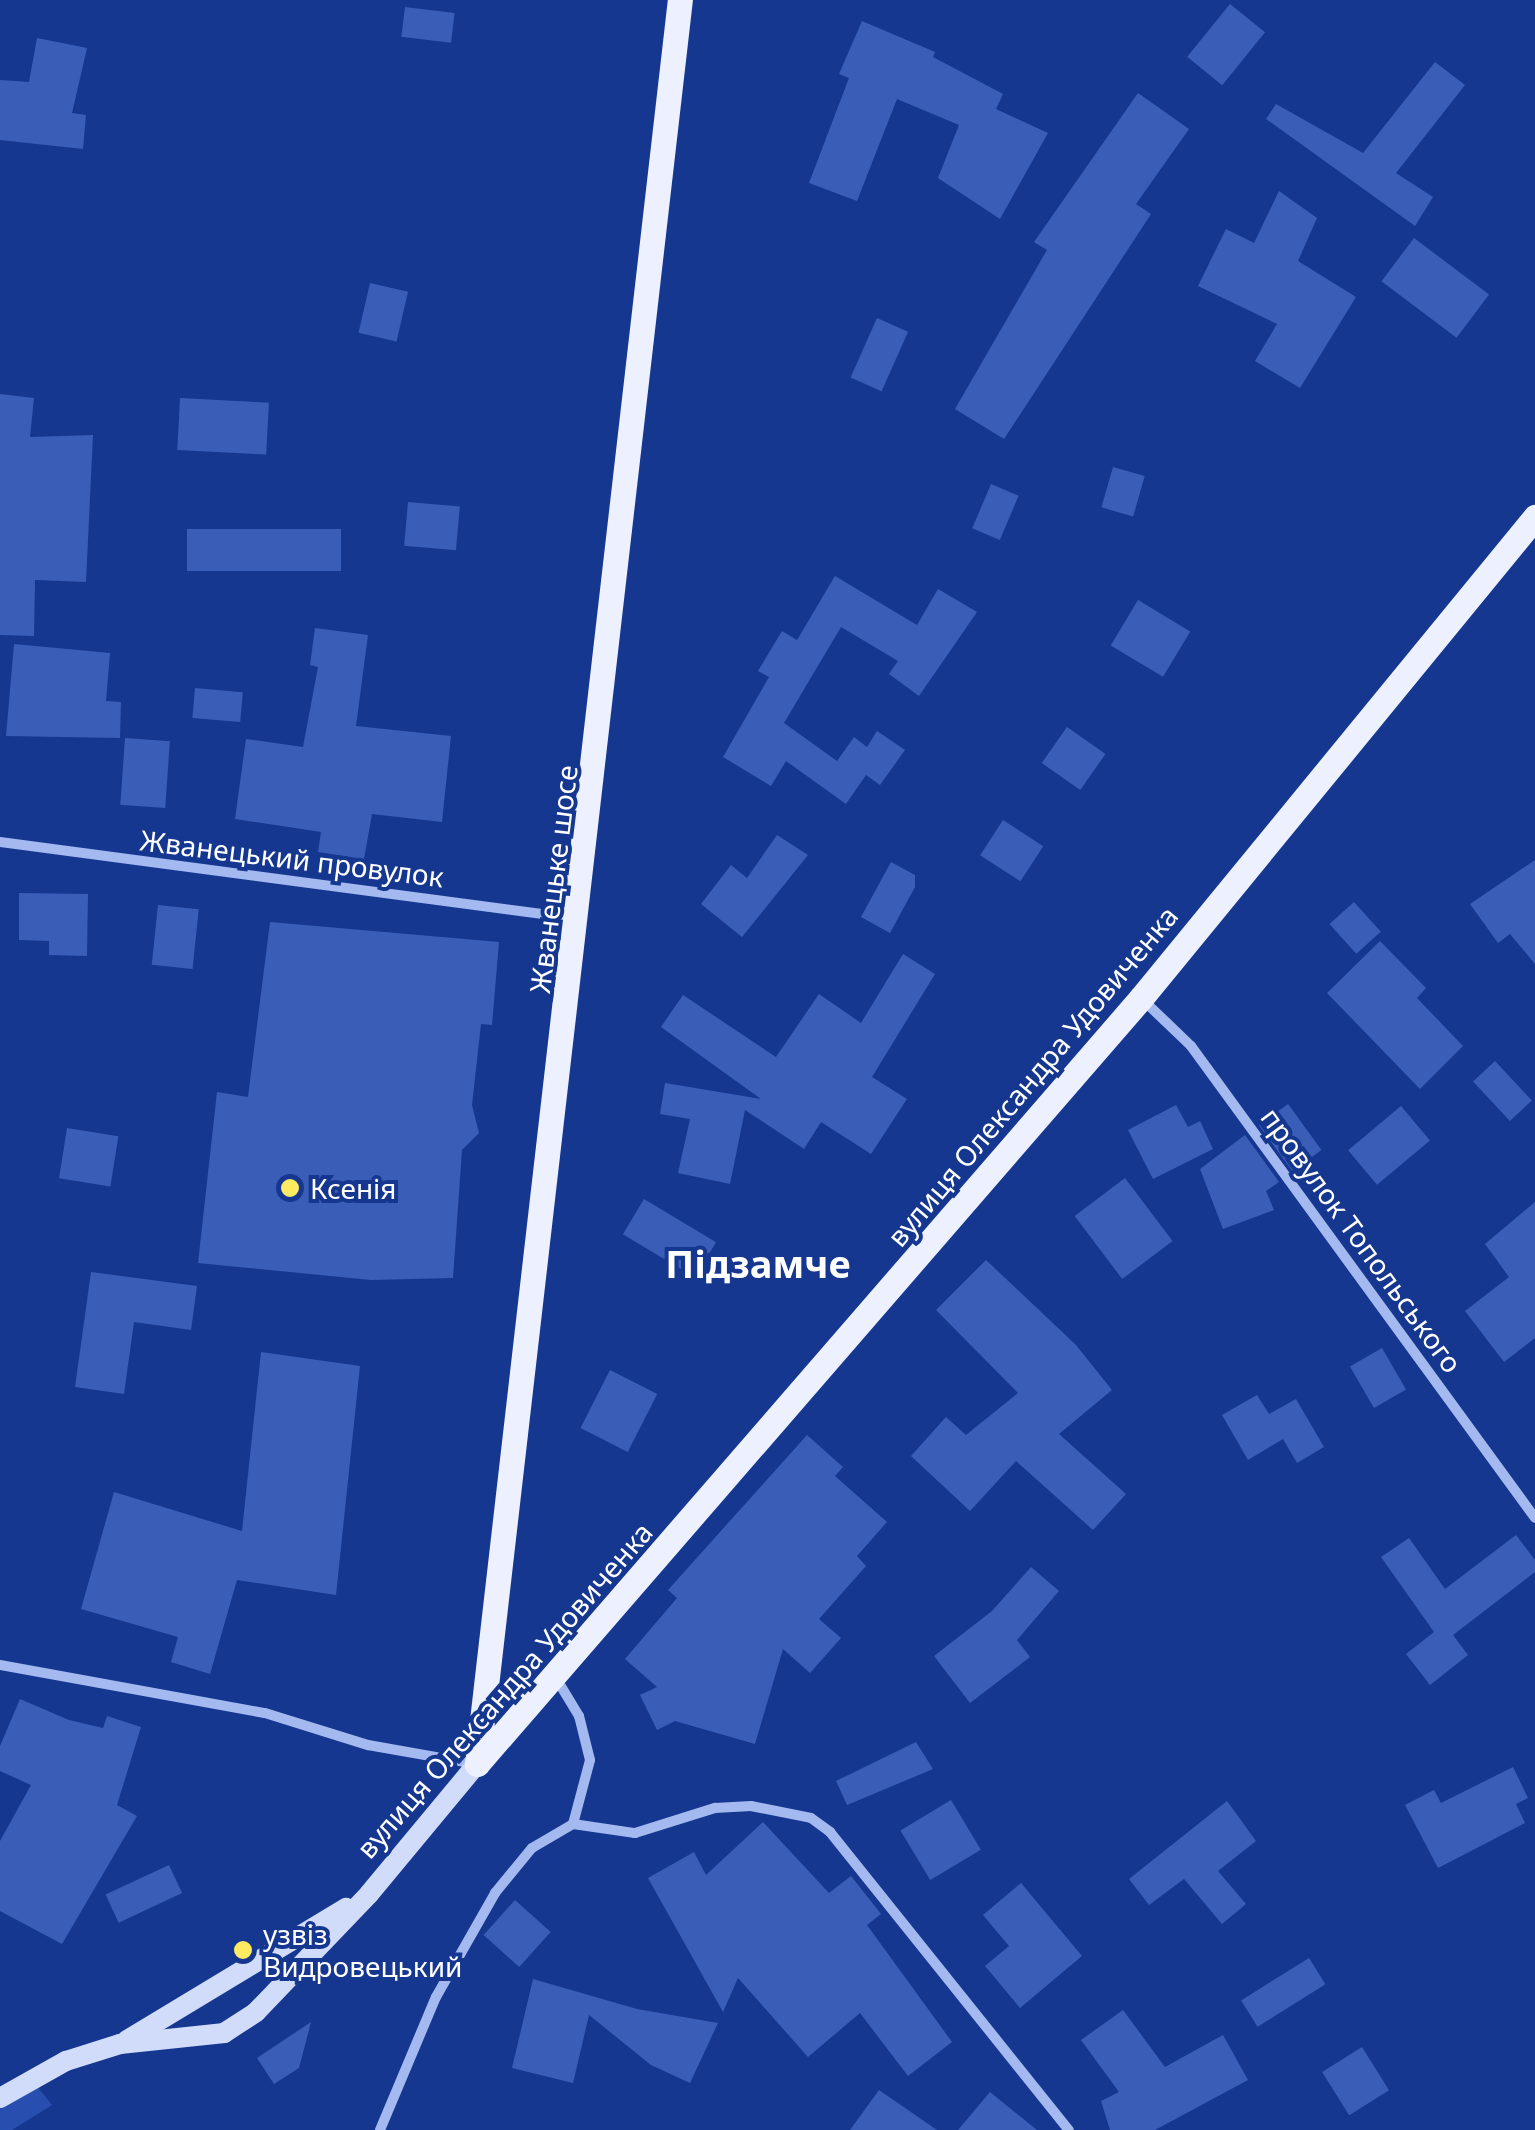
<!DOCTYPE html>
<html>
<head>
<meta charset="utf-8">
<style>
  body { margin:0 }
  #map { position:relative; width:1535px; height:2130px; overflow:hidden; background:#163790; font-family:"Noto Sans",sans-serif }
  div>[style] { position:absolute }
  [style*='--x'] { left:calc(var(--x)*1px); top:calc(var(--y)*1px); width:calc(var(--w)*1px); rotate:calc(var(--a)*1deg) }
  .green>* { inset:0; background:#284faf }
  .building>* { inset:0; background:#3a5eb7; transform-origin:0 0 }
  .street>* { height:10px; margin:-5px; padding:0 5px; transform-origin:5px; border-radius:5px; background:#a3b9f0 }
  .secondary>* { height:20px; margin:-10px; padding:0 10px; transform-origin:10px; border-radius:10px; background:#d1dcfb }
  .primary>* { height:25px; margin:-12.5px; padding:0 12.5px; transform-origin:12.5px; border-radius:12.5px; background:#ecf0ff }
  .dots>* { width:28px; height:28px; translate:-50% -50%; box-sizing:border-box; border:5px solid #163790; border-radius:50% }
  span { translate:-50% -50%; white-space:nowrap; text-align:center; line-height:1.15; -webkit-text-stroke:8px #163790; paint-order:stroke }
  .street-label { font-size:28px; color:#fff }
  .poi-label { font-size:28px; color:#fff }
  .left { translate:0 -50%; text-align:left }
  .district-label { font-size:38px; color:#fff; font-weight:700 }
</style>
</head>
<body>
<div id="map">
  <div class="green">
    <i style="clip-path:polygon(32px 2080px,52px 2105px,12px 2130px,0 2130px,0 2100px)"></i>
  </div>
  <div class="building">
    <i style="left:1230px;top:4px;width:45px;height:68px;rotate:39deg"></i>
    <i style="left:405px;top:7px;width:50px;height:30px;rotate:7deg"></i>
    <i style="clip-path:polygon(862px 21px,935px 52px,933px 57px,1003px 94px,996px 109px,1048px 133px,1000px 219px,938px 178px,959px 125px,897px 99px,857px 201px,809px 183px,849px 78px,839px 74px)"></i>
    <i style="clip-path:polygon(37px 38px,87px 48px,72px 113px,86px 115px,83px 149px,0 140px,0 80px,29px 82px)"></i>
    <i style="clip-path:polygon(1435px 62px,1465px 85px,1396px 173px,1433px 197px,1415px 226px,1266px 119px,1276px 104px,1363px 153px)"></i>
    <i style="clip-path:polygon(1138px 93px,1189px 129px,1136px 204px,1151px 214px,1004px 439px,955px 409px,1047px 250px,1034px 242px)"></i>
    <i style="clip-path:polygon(1279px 191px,1317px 218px,1298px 261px,1356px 297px,1300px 388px,1255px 361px,1277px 324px,1198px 286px,1226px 229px,1254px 243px)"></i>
    <i style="left:1414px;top:238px;width:94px;height:54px;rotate:37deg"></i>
    <i style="left:370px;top:283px;width:39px;height:51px;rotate:13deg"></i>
    <i style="left:877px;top:318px;width:34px;height:65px;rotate:24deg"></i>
    <i style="clip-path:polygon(0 394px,34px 398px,30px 437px,93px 435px,86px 582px,35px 580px,34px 636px,0 635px)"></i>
    <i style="left:180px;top:398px;width:89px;height:52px;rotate:3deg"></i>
    <i style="left:1113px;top:467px;width:33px;height:42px;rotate:16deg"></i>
    <i style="left:991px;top:484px;width:30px;height:48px;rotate:23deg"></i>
    <i style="left:408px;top:502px;width:52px;height:44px;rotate:5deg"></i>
    <i style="left:187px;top:529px;width:154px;height:42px"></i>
    <i style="clip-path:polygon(835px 576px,917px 625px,938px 589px,977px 612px,919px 696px,889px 674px,898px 661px,841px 627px,784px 723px,837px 761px,854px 737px,867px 747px,877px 731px,905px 750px,880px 785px,866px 775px,846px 804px,786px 761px,771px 786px,723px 757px,769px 677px,758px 671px,782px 631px,797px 640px)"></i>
    <i style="left:1138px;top:600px;width:61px;height:53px;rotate:31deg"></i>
    <i style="clip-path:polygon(315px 628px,368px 635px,356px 726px,451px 736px,442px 822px,372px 814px,364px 859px,318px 852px,321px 832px,235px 819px,246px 739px,303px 747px,318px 667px,310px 665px)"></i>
    <i style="clip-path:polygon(14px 644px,110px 653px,106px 701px,121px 702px,120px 738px,6px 736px)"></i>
    <i style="left:195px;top:688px;width:48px;height:30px;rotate:5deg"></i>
    <i style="left:1067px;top:727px;width:47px;height:44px;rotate:35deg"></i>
    <i style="left:125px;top:738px;width:45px;height:67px;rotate:4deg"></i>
    <i style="left:1003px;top:820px;width:48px;height:42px;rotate:33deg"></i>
    <i style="clip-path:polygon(777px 835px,808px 855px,742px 937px,701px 904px,731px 865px,747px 878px)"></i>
    <i style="clip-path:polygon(1535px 860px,1535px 964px,1510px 934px,1498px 943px,1470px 904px)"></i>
    <i style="clip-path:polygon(891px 862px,915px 875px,915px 887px,890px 933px,861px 917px)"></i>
    <i style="clip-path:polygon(19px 893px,88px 894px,87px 956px,49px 955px,49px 941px,19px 940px)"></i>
    <i style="left:1354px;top:902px;width:40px;height:33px;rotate:48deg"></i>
    <i style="left:158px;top:905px;width:41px;height:60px;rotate:6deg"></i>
    <i style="clip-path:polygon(270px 922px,499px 942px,492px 1025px,481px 1024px,472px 1105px,479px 1133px,462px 1150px,453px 1278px,371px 1280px,198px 1263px,217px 1092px,248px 1097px)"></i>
    <i style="clip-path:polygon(1380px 941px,1426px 988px,1417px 998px,1463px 1046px,1420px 1089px,1327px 993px)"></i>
    <i style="clip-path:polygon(903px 954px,935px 974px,872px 1077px,907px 1099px,871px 1154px,821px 1122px,804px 1149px,745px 1110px,730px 1184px,678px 1173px,690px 1119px,660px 1114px,665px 1083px,761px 1099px,661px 1027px,683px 995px,776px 1057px,819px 994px,861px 1023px)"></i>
    <i style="left:1495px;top:1061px;width:54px;height:30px;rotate:47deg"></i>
    <i style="left:1288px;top:1104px;width:57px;height:36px;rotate:54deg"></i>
    <i style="clip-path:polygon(1176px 1105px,1188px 1127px,1200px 1121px,1213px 1149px,1153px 1179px,1128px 1130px)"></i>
    <i style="left:1401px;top:1106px;width:45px;height:69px;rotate:50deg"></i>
    <i style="left:67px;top:1128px;width:52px;height:51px;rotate:9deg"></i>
    <i style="clip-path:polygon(1245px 1135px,1279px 1182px,1266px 1191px,1274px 1210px,1223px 1229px,1200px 1169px)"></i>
    <i style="left:1125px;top:1178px;width:79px;height:63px;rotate:53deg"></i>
    <i style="left:644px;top:1199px;width:84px;height:41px;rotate:31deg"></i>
    <i style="clip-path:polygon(1535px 1202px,1535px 1338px,1504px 1362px,1465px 1311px,1509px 1277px,1485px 1244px)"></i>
    <i style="clip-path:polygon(986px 1260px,1076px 1345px,1112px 1390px,1059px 1434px,1126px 1494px,1093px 1530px,1016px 1461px,970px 1511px,911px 1456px,946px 1417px,966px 1435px,1018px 1393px,936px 1310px)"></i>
    <i style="clip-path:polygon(91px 1272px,197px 1286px,191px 1330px,134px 1322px,124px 1394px,75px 1387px)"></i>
    <i style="left:1382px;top:1348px;width:48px;height:37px;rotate:60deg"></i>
    <i style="clip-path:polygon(261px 1352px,360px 1366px,336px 1595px,237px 1580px,210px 1674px,171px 1662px,178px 1637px,81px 1609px,114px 1492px,242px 1531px)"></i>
    <i style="left:610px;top:1370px;width:53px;height:65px;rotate:27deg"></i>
    <i style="clip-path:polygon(1257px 1395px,1269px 1414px,1296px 1399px,1324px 1447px,1297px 1463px,1283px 1439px,1248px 1460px,1222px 1415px)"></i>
    <i style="clip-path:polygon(807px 1435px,843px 1467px,835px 1476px,887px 1522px,857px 1556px,866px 1566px,819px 1619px,841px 1638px,810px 1673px,783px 1649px,755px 1744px,675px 1721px,657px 1730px,640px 1695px,657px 1687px,625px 1659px,677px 1598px,668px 1590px)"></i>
    <i style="clip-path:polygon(1516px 1535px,1535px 1560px,1535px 1572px,1453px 1635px,1468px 1655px,1430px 1685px,1406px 1654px,1434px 1632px,1381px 1557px,1409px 1538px,1445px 1589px)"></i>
    <i style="clip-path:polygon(1031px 1567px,1059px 1591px,1017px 1640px,1030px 1657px,970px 1703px,934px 1656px,992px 1611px)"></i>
    <i style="clip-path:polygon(20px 1699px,69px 1720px,103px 1728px,107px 1716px,141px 1727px,117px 1805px,137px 1816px,62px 1944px,0 1911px,0 1841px,31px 1785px,0 1771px,0 1746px)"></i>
    <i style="clip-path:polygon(916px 1742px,933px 1769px,847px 1805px,836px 1781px)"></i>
    <i style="clip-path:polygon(1513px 1767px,1528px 1798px,1516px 1804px,1525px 1823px,1438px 1868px,1405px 1805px,1434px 1790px,1441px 1803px)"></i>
    <i style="left:951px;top:1800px;width:58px;height:59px;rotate:59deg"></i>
    <i style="clip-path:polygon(1227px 1801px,1256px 1841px,1218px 1871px,1246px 1904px,1222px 1924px,1184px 1879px,1149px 1905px,1129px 1879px)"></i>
    <i style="clip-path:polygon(763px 1822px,829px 1893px,851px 1876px,881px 1914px,867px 1925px,952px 2042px,908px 2076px,860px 2013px,808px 2057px,738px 1978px,723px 2012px,648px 1878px,694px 1852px,706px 1875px)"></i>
    <i style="left:169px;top:1865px;width:31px;height:70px;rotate:65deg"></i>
    <i style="clip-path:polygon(1021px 1883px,1082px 1956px,1020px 2008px,985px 1966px,1009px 1946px,983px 1915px)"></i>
    <i style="left:515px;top:1900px;width:48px;height:47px;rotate:42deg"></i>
    <i style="left:1309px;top:1958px;width:31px;height:80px;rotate:58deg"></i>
    <i style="clip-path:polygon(533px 1979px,637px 2009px,718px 2023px,690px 2083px,651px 2065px,589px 2015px,573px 2083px,512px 2068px)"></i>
    <i style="clip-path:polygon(1123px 2010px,1165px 2067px,1223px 2035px,1248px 2080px,1155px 2130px,1110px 2130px,1101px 2101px,1119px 2092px,1081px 2040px)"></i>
    <i style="clip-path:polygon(311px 2022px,299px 2068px,274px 2084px,257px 2058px)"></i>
    <i style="left:1362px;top:2047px;width:51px;height:47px;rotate:58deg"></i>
    <i style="clip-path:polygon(879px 2090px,937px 2130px,850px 2130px)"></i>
    <i style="clip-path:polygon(990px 2092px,1037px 2130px,958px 2130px)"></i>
  </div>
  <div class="street">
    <i style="--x:0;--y:842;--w:578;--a:7.56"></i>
    <i style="--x:1141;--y:998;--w:69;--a:43.8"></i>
    <i style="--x:1191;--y:1046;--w:584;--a:53.91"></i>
    <i style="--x:0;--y:1665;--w:269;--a:10.3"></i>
    <i style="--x:265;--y:1713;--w:108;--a:17.3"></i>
    <i style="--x:368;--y:1745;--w:110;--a:10"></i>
    <i style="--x:573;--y:1824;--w:63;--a:8.3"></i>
    <i style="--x:635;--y:1833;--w:84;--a:-17.4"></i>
    <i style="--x:715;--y:1808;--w:36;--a:-3"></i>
    <i style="--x:751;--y:1806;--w:61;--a:11.3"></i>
    <i style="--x:811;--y:1818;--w:24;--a:36"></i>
    <i style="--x:830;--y:1832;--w:382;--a:51.3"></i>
    <i style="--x:380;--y:2130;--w:144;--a:-67.2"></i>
    <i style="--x:436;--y:1997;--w:120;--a:-60.4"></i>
    <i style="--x:495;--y:1893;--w:58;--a:-50.6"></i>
    <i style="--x:532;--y:1848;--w:48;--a:-30.3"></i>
    <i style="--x:573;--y:1824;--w:66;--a:-75.1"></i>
    <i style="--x:590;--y:1760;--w:45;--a:-104"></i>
    <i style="--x:579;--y:1716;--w:44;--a:-121.2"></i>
  </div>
  <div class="secondary">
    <i style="--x:127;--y:2040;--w:256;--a:-31.1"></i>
    <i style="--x:0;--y:2098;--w:76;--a:-29.3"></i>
    <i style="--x:66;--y:2061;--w:57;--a:-17.5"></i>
    <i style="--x:120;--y:2044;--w:105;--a:-6"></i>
    <i style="--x:224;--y:2033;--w:38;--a:-33"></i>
    <i style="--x:256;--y:2012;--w:163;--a:-46.2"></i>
    <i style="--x:369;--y:1894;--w:169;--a:-50.3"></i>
  </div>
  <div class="primary">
    <i style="--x:477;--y:1764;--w:1776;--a:-83.44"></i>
    <i style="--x:477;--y:1764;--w:1014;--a:-49.08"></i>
    <i style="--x:1141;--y:998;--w:622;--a:-50.68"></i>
  </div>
  <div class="dots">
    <i style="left:290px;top:1188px;background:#ffeb62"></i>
    <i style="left:243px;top:1950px;background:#ffeb62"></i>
  </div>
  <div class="street-label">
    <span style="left:292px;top:858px;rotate:7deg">Жванецький провулок</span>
    <span style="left:553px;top:879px;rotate:-83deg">Жванецьке шосе</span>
    <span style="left:1032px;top:1076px;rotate:-50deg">вулиця Олександра Удовиченка</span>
    <span style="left:1362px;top:1240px;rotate:54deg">провулок Топольського</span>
    <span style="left:504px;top:1690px;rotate:-49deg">вулиця Олександра Удовиченка</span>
  </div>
  <div class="poi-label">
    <span class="left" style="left:310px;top:1188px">Ксенія</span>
    <span class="left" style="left:263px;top:1950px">узвіз<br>Видровецький</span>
  </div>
  <div class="district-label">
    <span style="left:758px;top:1264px">Підзамче</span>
  </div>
</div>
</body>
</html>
